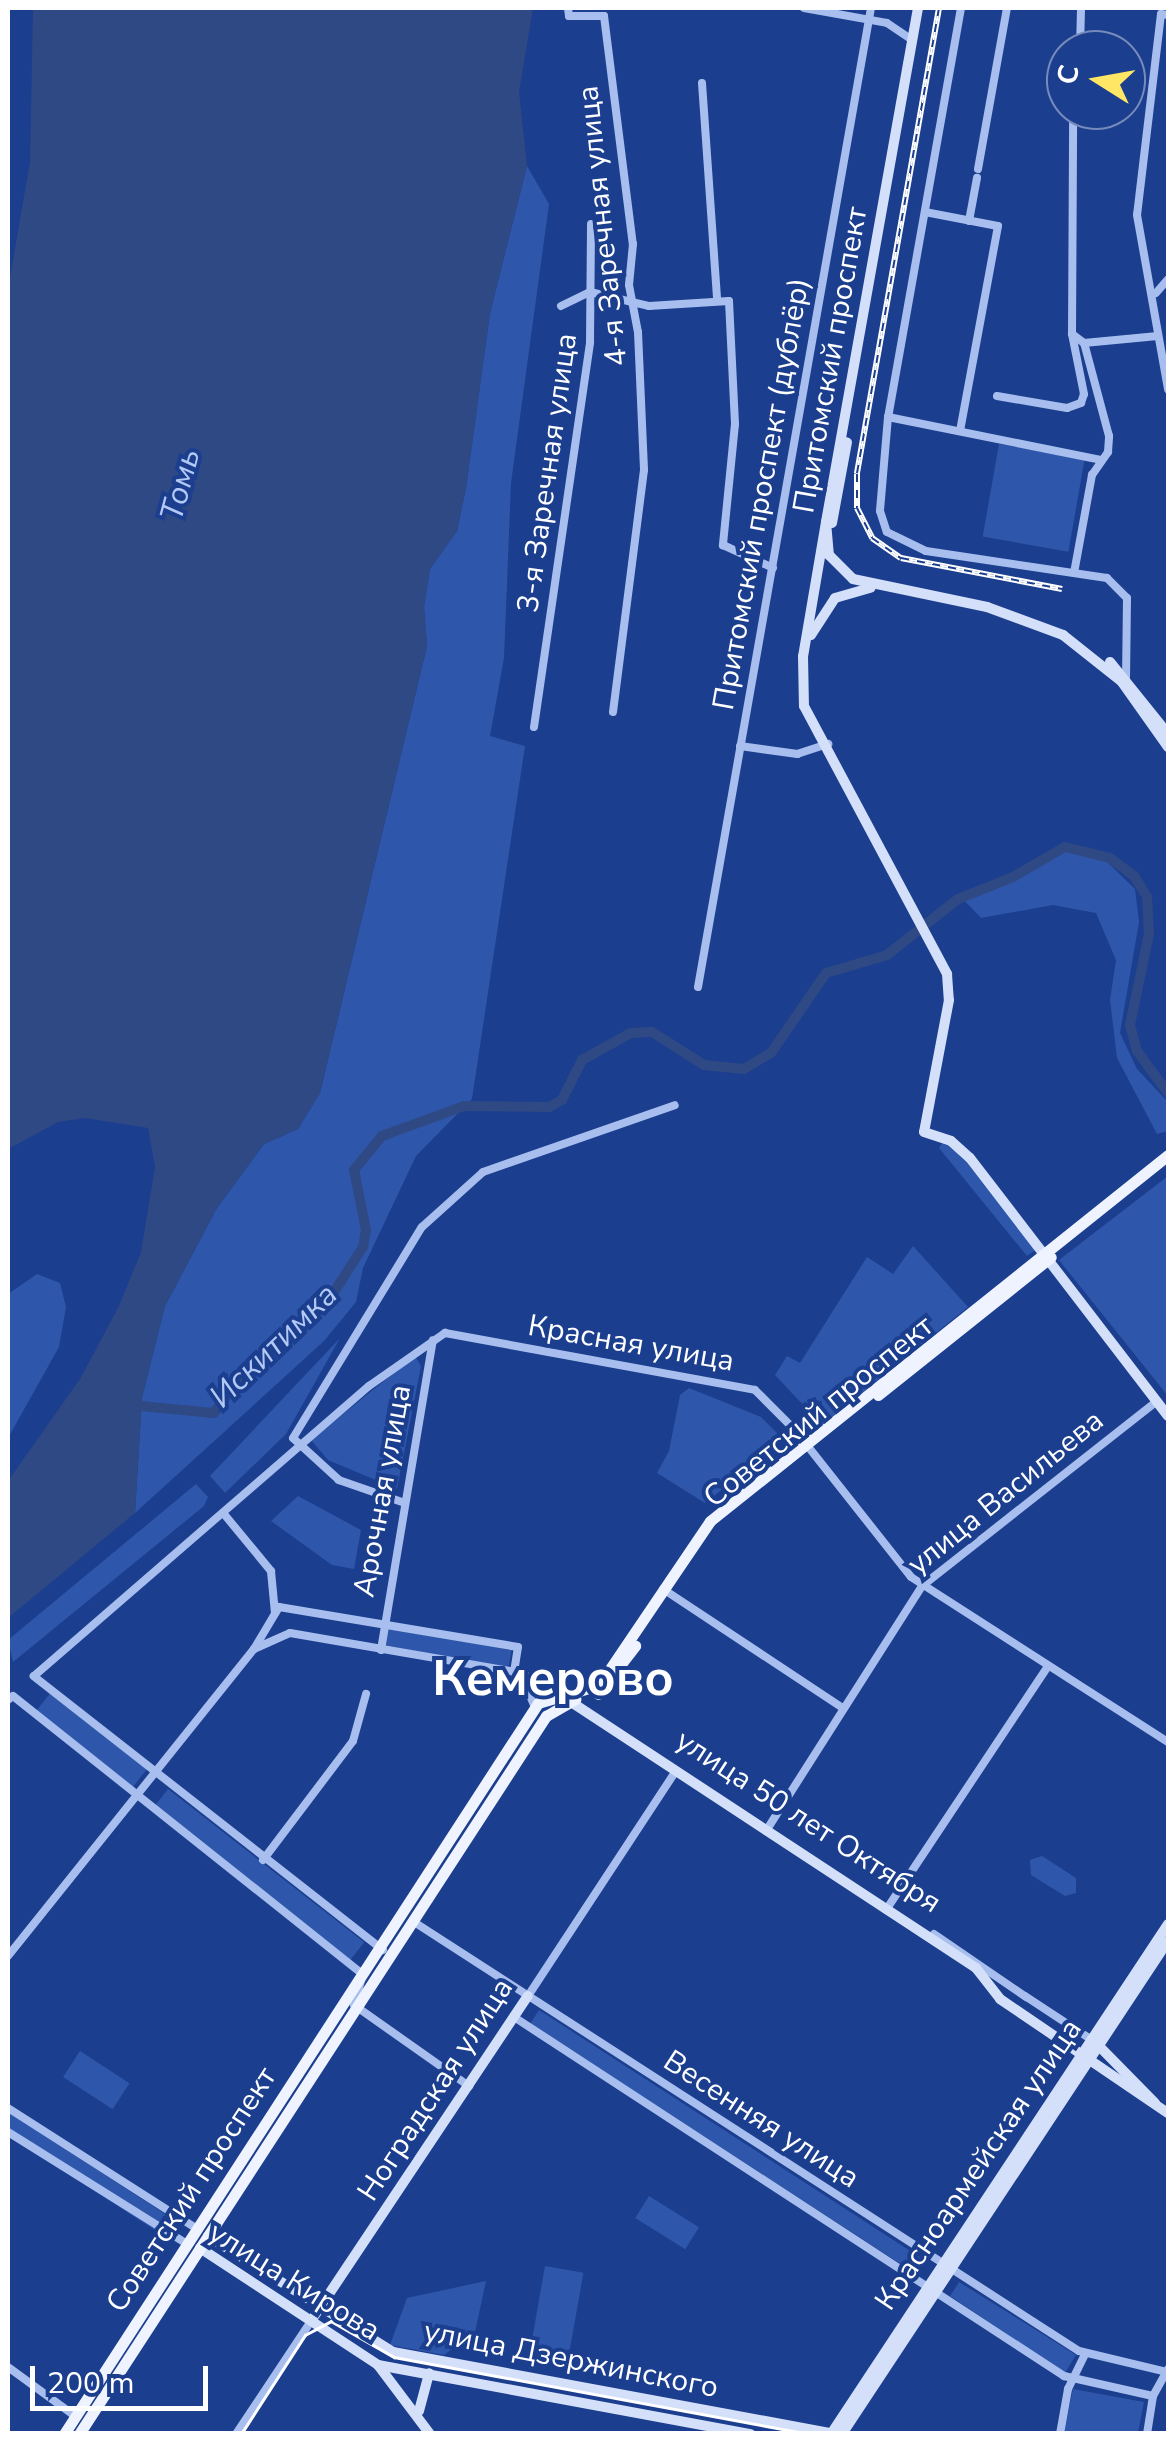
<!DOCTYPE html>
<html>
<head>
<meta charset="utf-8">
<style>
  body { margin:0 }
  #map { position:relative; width:1176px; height:2441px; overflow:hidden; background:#1b3e8e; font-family:"Nunito Sans",sans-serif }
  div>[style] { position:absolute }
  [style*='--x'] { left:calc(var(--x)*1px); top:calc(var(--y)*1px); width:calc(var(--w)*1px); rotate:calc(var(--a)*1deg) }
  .green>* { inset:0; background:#2e57ac; transform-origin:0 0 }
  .water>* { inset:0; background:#2f4985 }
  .river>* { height:10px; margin:-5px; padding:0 5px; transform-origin:5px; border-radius:5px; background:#2f4985 }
  .street>* { height:8px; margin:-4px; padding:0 4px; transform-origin:4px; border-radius:4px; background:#a7beee }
  .secondary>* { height:10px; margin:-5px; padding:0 5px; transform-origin:5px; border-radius:5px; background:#d4e0fa }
  .primary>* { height:11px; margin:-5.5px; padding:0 5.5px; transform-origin:5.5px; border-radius:5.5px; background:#eef3ff }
  .tram>* { height:2.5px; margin:-1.25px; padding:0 1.25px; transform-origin:1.25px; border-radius:1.25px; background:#fff }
  .rail>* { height:6px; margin-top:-3px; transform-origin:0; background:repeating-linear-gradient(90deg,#1b3e8e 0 8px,#fff 0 16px); box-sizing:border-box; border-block:2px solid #fff }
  span { translate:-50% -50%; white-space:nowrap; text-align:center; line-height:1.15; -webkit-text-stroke:8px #1b3e8e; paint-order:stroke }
  .street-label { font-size:30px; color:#fff }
  .water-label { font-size:32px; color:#b3c9f5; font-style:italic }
  .town-label { font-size:50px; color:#fff; font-weight:700 }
  .frame { position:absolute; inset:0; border:10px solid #fff; pointer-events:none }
  .north { position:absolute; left:1046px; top:30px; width:100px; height:100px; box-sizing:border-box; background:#1b3e8e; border:2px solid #768bbb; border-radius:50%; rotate:281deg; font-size:28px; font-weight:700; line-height:40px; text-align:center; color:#fff }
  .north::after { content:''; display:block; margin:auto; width:35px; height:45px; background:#ffe664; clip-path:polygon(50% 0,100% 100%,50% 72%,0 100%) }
  .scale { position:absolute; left:30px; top:2366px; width:178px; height:45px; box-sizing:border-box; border:5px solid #fff; border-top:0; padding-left:12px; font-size:30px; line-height:35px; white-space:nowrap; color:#fff; -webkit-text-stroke:8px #1b3e8e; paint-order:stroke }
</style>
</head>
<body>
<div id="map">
  <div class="green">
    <i style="clip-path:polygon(527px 166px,549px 204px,511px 483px,504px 658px,490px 736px,525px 746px,472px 1099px,416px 1156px,363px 1268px,356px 1302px,324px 1341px,135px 1513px,142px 1398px,165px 1306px,217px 1208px,264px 1144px,298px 1129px,320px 1093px,427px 646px,424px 607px,430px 569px,457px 531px,466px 488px,490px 313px)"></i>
    <i style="left:999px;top:444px;width:87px;height:94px;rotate:10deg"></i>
    <i style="clip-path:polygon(1059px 848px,1102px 857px,1135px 889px,1139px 922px,1120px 1033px,1137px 1069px,1168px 1102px,1168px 1131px,1157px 1134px,1117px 1058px,1110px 1000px,1116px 960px,1096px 913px,1053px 905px,981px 918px,964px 900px,1013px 882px)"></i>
    <i style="clip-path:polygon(943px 1142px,952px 1143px,1038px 1248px,1027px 1256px,939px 1148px)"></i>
    <i style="clip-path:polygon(1168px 1176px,1168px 1396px,1059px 1260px)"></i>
    <i style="clip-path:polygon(913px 1246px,968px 1307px,822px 1425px,775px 1375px,787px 1356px,800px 1363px,867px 1257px,893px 1274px)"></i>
    <i style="clip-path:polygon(37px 1274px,60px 1283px,66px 1307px,59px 1347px,8px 1438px,8px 1294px)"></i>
    <i style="clip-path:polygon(340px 1338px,286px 1434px,225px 1493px,210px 1476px)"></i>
    <i style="clip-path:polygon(415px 1356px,421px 1366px,397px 1489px,328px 1460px,311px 1440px)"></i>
    <i style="clip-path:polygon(689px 1388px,761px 1417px,784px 1440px,705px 1503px,657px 1473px,669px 1451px,680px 1395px)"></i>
    <i style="clip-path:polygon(196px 1484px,208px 1497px,204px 1506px,13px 1662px,8px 1640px)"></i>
    <i style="clip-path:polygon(298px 1496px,361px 1530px,354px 1569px,332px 1565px,271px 1521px)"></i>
    <i style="left:387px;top:1626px;width:127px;height:19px;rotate:11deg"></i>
    <i style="left:51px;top:1692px;width:123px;height:25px;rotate:38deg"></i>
    <i style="left:168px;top:1789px;width:249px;height:23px;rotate:38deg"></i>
    <i style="clip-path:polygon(1042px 1856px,1076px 1878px,1076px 1893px,1065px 1896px,1031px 1875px,1030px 1860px)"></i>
    <i style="left:539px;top:2010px;width:462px;height:16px;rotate:33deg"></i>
    <i style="left:80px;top:2051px;width:59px;height:31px;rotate:33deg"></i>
    <i style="left:8px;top:2112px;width:197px;height:19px;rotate:33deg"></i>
    <i style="left:649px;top:2196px;width:59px;height:26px;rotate:32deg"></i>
    <i style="left:545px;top:2266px;width:39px;height:81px;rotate:10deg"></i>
    <i style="clip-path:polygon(486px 2281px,475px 2332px,444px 2355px,390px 2345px,407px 2298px)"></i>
    <i style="clip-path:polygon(959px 2282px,1076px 2355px,1065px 2373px,950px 2296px)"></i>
    <i style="clip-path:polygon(1073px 2389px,1144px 2402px,1138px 2433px,1064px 2433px)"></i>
  </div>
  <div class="water">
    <i style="clip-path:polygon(33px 8px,533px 8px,519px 92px,527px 166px,490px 313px,466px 488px,457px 531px,430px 569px,424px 607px,427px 646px,320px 1093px,298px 1129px,264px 1144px,217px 1208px,165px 1306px,142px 1398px,135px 1513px,8px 1618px,8px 1481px,80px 1379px,119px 1306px,141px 1252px,155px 1167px,148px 1128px,85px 1118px,58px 1122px,8px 1149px,8px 289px,30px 162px)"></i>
  </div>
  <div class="river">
    <i style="--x:130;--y:1405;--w:84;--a:5.4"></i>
    <i style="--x:214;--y:1413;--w:42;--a:-54.8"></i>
    <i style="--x:238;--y:1379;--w:117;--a:-40.5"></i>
    <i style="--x:327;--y:1303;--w:67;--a:-57.3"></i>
    <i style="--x:363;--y:1247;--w:17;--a:-80"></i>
    <i style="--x:366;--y:1230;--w:61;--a:-101.3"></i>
    <i style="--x:354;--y:1170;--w:44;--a:-50.5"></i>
    <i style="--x:382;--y:1136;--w:87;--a:-20.1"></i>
    <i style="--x:464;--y:1106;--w:85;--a:0.7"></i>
    <i style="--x:549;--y:1107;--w:15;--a:-28"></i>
    <i style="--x:562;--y:1100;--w:45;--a:-63.4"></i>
    <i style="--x:582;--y:1060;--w:56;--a:-28.9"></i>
    <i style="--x:631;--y:1033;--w:21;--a:-3"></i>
    <i style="--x:652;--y:1032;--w:62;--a:32.4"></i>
    <i style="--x:704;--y:1065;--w:40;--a:5.7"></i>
    <i style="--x:744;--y:1069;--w:31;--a:-31"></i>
    <i style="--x:771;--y:1053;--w:97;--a:-55.5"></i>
    <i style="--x:826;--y:973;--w:64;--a:-16.4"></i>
    <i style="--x:887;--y:955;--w:90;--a:-38.3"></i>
    <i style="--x:958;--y:899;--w:59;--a:-21.8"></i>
    <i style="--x:1013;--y:877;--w:60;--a:-30"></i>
    <i style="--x:1065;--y:847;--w:46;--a:13.7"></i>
    <i style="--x:1110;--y:858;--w:30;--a:37"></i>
    <i style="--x:1134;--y:876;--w:25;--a:58"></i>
    <i style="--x:1147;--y:897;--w:37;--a:87"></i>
    <i style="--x:1149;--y:934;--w:93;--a:101.8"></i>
    <i style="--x:1130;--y:1025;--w:27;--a:75"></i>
    <i style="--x:1137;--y:1051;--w:52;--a:53.6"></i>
  </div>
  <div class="street">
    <i style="--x:568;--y:8;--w:8;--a:83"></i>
    <i style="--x:569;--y:16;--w:35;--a:0"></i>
    <i style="--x:604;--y:16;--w:230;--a:82.8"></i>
    <i style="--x:633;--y:244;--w:41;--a:95.6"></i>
    <i style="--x:629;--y:285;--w:48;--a:79.2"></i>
    <i style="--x:638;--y:332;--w:138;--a:87.5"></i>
    <i style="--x:644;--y:470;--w:244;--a:97.3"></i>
    <i style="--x:804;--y:8;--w:84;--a:10.2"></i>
    <i style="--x:887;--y:23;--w:30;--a:34"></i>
    <i style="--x:961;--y:8;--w:415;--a:100.1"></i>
    <i style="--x:888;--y:417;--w:217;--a:11.4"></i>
    <i style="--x:1168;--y:15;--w:7;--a:-172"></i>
    <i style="--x:1161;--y:14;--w:202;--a:96.8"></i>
    <i style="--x:1137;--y:215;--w:177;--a:79.9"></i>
    <i style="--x:1080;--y:50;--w:42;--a:-88.6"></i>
    <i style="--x:702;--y:83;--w:218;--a:86"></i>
    <i style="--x:978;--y:169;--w:164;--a:-79.8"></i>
    <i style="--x:925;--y:212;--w:74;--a:10.9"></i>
    <i style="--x:998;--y:226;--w:208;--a:100.5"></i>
    <i style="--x:969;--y:221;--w:44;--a:-79.5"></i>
    <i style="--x:1156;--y:293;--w:18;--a:-49"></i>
    <i style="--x:561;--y:306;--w:32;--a:-26"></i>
    <i style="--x:590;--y:292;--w:61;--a:13.3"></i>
    <i style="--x:649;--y:306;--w:80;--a:-3.6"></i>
    <i style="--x:729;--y:301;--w:123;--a:87.2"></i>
    <i style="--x:735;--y:424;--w:122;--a:95.7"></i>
    <i style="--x:723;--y:545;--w:55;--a:24.7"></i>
    <i style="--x:1072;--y:334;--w:15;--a:37"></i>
    <i style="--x:1084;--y:343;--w:74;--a:-5.4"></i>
    <i style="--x:997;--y:396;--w:71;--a:9.7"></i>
    <i style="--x:1067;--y:408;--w:15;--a:-20"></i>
    <i style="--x:1081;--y:403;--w:9;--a:-72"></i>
    <i style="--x:1084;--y:394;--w:61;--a:-101.3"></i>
    <i style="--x:1072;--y:334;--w:224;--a:-89.7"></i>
    <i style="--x:888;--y:417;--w:94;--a:94.9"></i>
    <i style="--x:880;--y:511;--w:22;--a:72"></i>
    <i style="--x:887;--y:532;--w:43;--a:26"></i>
    <i style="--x:926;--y:551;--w:183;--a:8.5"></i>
    <i style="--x:1107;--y:578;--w:28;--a:45"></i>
    <i style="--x:1127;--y:598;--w:79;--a:90.7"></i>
    <i style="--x:1074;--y:573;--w:100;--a:-79.6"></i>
    <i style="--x:1092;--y:475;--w:28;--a:-55"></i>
    <i style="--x:1108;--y:452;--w:16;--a:-86"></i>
    <i style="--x:1109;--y:436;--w:96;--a:-105"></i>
    <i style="--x:534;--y:727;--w:389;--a:-81.7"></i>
    <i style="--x:590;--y:342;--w:118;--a:-89.5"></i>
    <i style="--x:740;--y:746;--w:58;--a:8"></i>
    <i style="--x:797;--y:754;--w:33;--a:-18"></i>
    <i style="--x:698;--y:987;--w:994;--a:-79.98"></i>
    <i style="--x:402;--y:1502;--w:67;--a:-160.8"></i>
    <i style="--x:339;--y:1480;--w:62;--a:-137.6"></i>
    <i style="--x:293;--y:1438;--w:247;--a:-58.6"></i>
    <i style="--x:422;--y:1227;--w:82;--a:-42"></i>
    <i style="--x:483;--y:1172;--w:203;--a:-19.2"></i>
    <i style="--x:224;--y:1514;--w:74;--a:50.5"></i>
    <i style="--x:271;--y:1571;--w:42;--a:84.6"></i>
    <i style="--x:663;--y:1589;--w:216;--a:33.5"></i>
    <i style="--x:254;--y:1649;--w:39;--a:-24"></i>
    <i style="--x:290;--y:1633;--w:234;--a:9.8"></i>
    <i style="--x:521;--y:1673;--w:46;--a:28.8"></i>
    <i style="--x:381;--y:1650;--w:314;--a:-80.5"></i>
    <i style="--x:521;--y:1673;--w:35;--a:68"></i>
    <i style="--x:8;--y:1700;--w:6;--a:-39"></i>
    <i style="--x:13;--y:1696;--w:447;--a:38.5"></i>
    <i style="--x:363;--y:1974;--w:32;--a:106"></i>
    <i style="--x:354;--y:2005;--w:141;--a:35.2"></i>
    <i style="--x:766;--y:1831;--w:290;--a:-57.5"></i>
    <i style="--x:922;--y:1586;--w:299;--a:-38.2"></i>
    <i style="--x:263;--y:1860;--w:149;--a:-52.9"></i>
    <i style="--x:353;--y:1741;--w:49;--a:-74.5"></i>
    <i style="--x:886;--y:1910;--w:293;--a:-56.4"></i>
    <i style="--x:414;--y:1922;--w:791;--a:32.83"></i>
    <i style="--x:1079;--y:2351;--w:90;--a:13.4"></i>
    <i style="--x:934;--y:1934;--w:112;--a:34.4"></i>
    <i style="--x:383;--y:1950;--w:444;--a:-141.9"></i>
    <i style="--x:34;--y:1676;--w:443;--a:-40.9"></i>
    <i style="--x:369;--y:1386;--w:93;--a:-34.9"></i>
    <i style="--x:445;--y:1333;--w:315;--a:10.4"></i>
    <i style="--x:755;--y:1390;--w:57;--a:45"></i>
    <i style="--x:795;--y:1430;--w:187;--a:51.7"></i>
    <i style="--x:911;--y:1577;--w:305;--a:32.7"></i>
    <i style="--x:8;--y:1956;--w:393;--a:-51.3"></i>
    <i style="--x:254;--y:1649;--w:49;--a:-59.2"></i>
    <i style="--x:279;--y:1607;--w:242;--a:9.5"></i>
    <i style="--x:518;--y:1647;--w:26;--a:99"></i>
    <i style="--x:528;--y:1996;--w:268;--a:-56.7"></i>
    <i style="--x:1025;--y:1996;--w:80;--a:33.3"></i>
    <i style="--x:514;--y:2017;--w:657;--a:33.13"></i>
    <i style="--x:1064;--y:2376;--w:91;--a:12.7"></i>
    <i style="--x:8;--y:2108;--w:224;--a:32.6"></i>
    <i style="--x:8;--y:2132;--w:211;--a:32"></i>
    <i style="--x:8;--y:2367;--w:83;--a:36.2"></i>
    <i style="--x:236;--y:2434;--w:139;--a:-56.4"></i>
    <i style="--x:1060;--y:2434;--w:46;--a:-79.9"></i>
    <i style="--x:1068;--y:2389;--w:39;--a:-64"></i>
    <i style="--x:1147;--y:2434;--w:38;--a:-81"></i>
    <i style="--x:1153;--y:2396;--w:31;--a:-61"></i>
  </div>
  <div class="secondary">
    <i style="--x:918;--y:8;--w:522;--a:100.15"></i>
    <i style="--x:826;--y:522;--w:33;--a:85"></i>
    <i style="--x:829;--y:555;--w:34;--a:45"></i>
    <i style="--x:853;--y:579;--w:137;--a:11.8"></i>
    <i style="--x:987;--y:607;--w:81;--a:20.2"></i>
    <i style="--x:1063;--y:635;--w:75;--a:38.5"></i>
    <i style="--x:1122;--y:682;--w:80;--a:54.7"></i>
    <i style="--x:826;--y:522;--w:136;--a:99.7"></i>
    <i style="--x:803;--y:656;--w:50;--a:88.9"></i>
    <i style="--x:804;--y:706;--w:304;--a:61.9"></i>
    <i style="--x:947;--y:974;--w:26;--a:86"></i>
    <i style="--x:949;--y:1000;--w:134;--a:100.7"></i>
    <i style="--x:924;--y:1132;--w:28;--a:18"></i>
    <i style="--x:951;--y:1141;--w:25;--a:42"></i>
    <i style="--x:970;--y:1158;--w:325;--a:52.5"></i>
    <i style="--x:832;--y:523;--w:82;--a:-79.5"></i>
    <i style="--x:811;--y:635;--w:44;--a:-57"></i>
    <i style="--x:835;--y:598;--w:37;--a:-16"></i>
    <i style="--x:1110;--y:662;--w:92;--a:51.1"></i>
    <i style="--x:565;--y:1698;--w:492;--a:33.3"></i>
    <i style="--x:976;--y:1968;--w:39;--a:52"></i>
    <i style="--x:1000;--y:1999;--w:203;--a:34.2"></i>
    <i style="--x:1097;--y:2044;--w:83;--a:45.5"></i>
    <i style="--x:208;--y:2236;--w:218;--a:32.1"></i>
    <i style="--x:393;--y:2352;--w:452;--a:10.5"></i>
    <i style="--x:200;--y:2248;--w:213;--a:33.3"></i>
    <i style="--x:378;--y:2365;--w:86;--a:53"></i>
    <i style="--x:313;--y:2318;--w:387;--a:-56.3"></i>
    <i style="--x:378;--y:2365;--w:379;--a:10.5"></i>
    <i style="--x:419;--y:2411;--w:39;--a:-75"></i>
    <i style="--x:831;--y:2434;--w:611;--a:-56.54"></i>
    <i style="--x:842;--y:2434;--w:591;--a:-56.53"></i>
  </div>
  <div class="primary">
    <i style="--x:878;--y:1395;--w:221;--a:-38.6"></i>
    <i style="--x:598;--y:1694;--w:61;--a:-52.4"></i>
    <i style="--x:64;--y:2434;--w:871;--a:-57.04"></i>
    <i style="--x:538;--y:1703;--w:64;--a:-16.4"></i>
    <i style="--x:599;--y:1685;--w:198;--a:-55.9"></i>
    <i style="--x:710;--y:1521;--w:586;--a:-38.63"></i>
    <i style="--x:79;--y:2434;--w:857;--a:-56.96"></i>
    <i style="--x:546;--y:1716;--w:34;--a:-30"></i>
  </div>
  <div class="tram">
    <i style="--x:241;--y:2434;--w:118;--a:-57.1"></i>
    <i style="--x:305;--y:2335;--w:30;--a:-28"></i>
    <i style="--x:331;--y:2321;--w:73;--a:29.7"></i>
    <i style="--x:394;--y:2357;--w:421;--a:10.5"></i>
  </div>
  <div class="rail">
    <i style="--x:939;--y:8;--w:473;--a:100"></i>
    <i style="--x:857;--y:474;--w:34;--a:90"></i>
    <i style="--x:857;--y:508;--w:34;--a:63"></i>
    <i style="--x:872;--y:538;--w:35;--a:35"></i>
    <i style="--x:901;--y:558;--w:164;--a:10.9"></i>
  </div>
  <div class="street-label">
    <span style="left:603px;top:226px;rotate:-96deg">4-я Заречная улица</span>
    <span style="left:831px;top:360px;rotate:-80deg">Притомский проспект</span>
    <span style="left:548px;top:473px;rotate:-82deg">3-я Заречная улица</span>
    <span style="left:762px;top:494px;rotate:-80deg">Притомский проспект (дублёр)</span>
    <span style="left:631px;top:1344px;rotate:10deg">Красная улица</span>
    <span style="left:819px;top:1412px;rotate:-39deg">Советский проспект</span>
    <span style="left:383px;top:1491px;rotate:-80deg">Арочная улица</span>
    <span style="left:1006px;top:1493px;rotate:-39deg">улица Васильева</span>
    <span style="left:808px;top:1822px;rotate:33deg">улица 50 лет Октября</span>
    <span style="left:436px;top:2090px;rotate:-57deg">Ноградская улица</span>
    <span style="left:761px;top:2120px;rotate:33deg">Весенняя улица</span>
    <span style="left:979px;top:2165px;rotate:-56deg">Красноармейская улица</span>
    <span style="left:192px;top:2190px;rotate:-57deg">Советский проспект</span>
    <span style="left:294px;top:2282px;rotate:32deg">улица Кирова</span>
    <span style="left:571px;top:2360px;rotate:11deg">улица Дзержинского</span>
  </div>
  <div class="water-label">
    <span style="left:181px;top:485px;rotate:-75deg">Томь</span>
    <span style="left:274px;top:1346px;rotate:-44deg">Искитимка</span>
  </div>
  <div class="town-label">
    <span style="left:553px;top:1679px">Кемерово</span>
  </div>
  <div class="frame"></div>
  <div class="north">С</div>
  <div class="scale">200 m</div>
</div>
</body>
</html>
